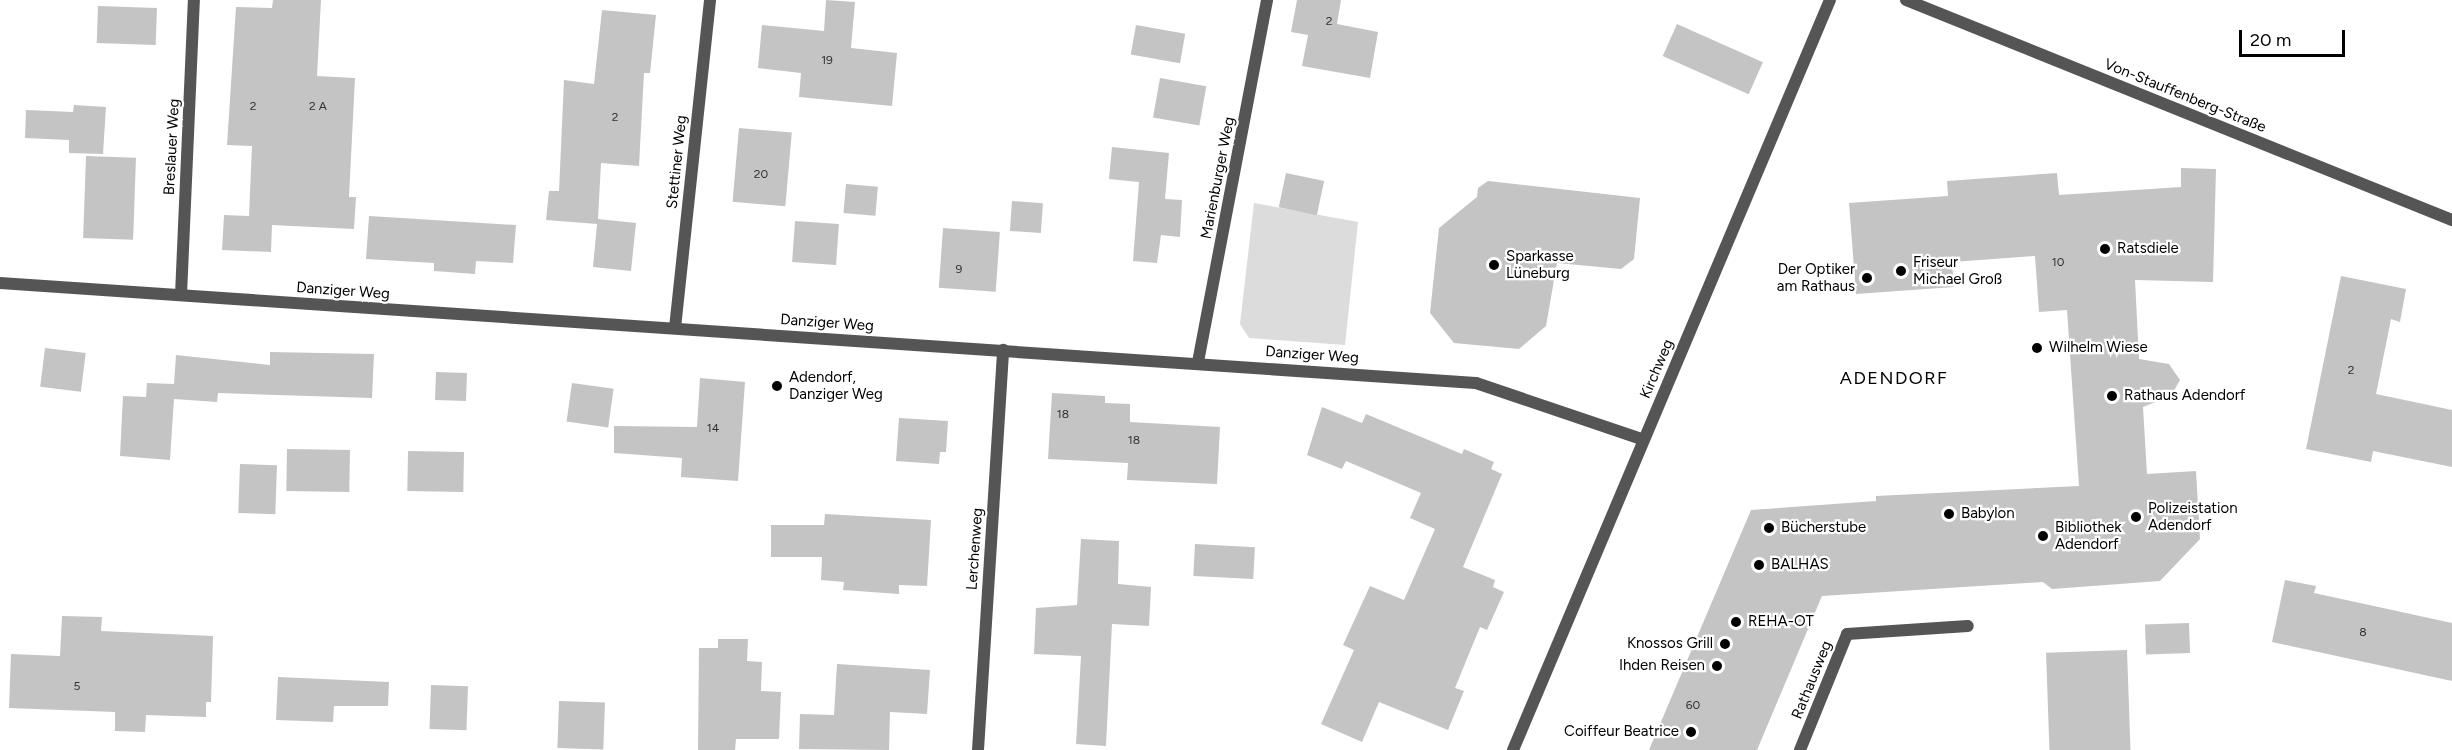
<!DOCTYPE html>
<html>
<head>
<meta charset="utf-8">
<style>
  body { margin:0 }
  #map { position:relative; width:2452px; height:750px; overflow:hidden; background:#fff; font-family:Figtree,sans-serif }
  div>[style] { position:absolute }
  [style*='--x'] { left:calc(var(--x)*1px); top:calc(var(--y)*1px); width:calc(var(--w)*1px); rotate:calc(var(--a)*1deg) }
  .green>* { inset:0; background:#dcdcdc }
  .building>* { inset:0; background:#c4c4c4; transform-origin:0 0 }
  .street>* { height:12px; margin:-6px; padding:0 6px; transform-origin:6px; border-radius:6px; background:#555 }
  .dots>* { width:16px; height:16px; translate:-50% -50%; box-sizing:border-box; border:3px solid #fff; border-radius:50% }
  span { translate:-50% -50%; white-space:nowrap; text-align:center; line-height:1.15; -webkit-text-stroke:4.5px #fff; paint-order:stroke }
  .number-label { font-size:12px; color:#313131 }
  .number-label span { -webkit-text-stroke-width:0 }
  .street-label { font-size:15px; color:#000 }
  .poi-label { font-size:15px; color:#000 }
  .left { translate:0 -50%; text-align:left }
  .right { translate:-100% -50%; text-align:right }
  .quarter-label { font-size:18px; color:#000; letter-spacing:1.5px }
  .scale { position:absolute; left:2239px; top:30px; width:106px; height:27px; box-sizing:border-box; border:3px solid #000; border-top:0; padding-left:8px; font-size:18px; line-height:21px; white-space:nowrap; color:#000; -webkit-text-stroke:4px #fff; paint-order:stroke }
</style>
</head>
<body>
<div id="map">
  <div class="green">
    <i style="clip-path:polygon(1254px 203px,1358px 222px,1345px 345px,1249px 338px,1240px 324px)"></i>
  </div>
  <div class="building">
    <i style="clip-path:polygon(273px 0,321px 0,317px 76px,355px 78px,349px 197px,356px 197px,354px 229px,272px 225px,271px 252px,222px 250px,224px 215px,249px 216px,252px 146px,227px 145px,236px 7px,272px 8px)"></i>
    <i style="clip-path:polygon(826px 0,855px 2px,851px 48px,897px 53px,892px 106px,799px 97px,801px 73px,758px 68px,762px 25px,824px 31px)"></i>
    <i style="clip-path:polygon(1297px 0,1341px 0,1337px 24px,1378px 32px,1370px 78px,1302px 66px,1308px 35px,1291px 32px)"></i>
    <i style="left:98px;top:6px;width:59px;height:37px;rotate:2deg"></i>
    <i style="clip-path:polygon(602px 10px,656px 15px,650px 73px,644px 73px,639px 166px,601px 163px,598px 219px,636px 223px,631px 271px,593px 267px,597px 224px,546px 220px,549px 191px,559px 191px,564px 80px,594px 84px)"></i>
    <i style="left:1677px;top:24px;width:94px;height:35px;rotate:24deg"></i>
    <i style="left:1136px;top:25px;width:50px;height:30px;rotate:10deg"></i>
    <i style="left:1160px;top:78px;width:47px;height:40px;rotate:10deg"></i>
    <i style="clip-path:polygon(74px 105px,106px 107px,103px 154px,69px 153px,69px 140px,25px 138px,26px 110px,73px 112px)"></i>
    <i style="left:739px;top:128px;width:53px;height:74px;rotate:5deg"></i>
    <i style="clip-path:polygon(1112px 147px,1169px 153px,1165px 199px,1182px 200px,1180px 237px,1161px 235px,1157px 263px,1133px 261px,1139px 182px,1109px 179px)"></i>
    <i style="left:86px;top:156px;width:50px;height:82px;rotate:2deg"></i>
    <i style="clip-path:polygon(2181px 168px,2216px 169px,2213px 282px,2135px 280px,2139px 359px,2169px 364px,2180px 380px,2171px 396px,2143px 407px,2147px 474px,2196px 471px,2200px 539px,2160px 581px,2052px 589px,2043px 582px,1822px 596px,1757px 750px,1649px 750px,1751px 510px,1876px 501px,1876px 496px,2079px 486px,2067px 310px,2039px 312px,2035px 256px,1952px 262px,1954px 287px,1856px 294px,1849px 203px,1948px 196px,1947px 181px,2057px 173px,2059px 195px,2181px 187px)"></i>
    <i style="left:1286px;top:173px;width:39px;height:35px;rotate:12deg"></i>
    <i style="clip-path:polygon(1488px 181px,1640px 198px,1634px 259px,1621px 269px,1557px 263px,1546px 326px,1519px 349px,1454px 343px,1430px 313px,1439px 228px,1477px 197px,1478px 188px)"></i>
    <i style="left:846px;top:184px;width:32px;height:29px;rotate:5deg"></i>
    <i style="left:1012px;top:201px;width:31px;height:30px;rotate:4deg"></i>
    <i style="clip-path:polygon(369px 216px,516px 225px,513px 263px,476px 261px,475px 274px,434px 271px,434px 263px,366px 259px)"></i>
    <i style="left:795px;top:221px;width:44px;height:41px;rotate:4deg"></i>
    <i style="left:943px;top:228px;width:57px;height:60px;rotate:4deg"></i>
    <i style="clip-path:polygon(2341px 276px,2406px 289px,2400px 322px,2391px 319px,2376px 394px,2452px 410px,2452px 467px,2373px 451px,2371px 462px,2306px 449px)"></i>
    <i style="left:45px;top:348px;width:41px;height:39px;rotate:7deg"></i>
    <i style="clip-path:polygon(270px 352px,374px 354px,372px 398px,218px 393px,217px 402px,174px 399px,170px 460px,120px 456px,123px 396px,146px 397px,147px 383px,174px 384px,176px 355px,270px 365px)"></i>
    <i style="left:436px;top:372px;width:31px;height:28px;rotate:2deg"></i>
    <i style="clip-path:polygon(700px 378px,745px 382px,738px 481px,681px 477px,682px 458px,614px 453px,614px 426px,697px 427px)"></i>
    <i style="left:572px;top:383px;width:42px;height:39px;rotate:8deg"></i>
    <i style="clip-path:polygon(1052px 393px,1105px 396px,1105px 403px,1130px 404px,1130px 422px,1220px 427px,1217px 484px,1127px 480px,1128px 463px,1048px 459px)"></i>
    <i style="clip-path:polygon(1322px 407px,1362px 423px,1366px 414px,1462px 454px,1464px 449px,1494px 462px,1491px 469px,1502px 474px,1463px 567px,1495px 580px,1493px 587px,1504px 592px,1487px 630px,1480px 627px,1455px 688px,1464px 691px,1448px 730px,1379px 702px,1362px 742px,1321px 724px,1354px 650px,1343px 645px,1370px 586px,1404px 600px,1435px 529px,1410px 518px,1421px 493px,1346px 461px,1342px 469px,1307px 455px)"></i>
    <i style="clip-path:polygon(899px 418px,948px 421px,946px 452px,940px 452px,939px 464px,896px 461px)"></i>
    <i style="left:287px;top:449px;width:63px;height:42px;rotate:1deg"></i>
    <i style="left:408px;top:451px;width:56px;height:40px;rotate:1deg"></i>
    <i style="left:240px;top:464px;width:37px;height:49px;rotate:2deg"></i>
    <i style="clip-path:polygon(825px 514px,931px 520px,927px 586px,899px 585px,899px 594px,843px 590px,844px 582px,821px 580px,822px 557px,771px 557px,771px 525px,824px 525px)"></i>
    <i style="clip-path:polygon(1081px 539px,1119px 541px,1118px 584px,1151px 587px,1149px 626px,1112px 624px,1106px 746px,1076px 744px,1081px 656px,1034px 654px,1036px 608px,1077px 605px)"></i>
    <i style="left:1195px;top:544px;width:60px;height:32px;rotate:3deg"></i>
    <i style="clip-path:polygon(2285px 580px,2316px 586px,2314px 593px,2452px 623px,2452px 681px,2272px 642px)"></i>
    <i style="clip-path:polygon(62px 616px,102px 617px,101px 631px,213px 636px,211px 702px,206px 702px,206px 717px,146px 715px,145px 732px,115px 731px,115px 712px,9px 708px,11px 654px,60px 656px)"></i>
    <i style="left:2189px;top:623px;width:30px;height:44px;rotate:88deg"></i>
    <i style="clip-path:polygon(718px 639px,748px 639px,747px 661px,762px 662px,761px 691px,781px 692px,779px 739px,736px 739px,735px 750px,698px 750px,699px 648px,718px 648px)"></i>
    <i style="left:2127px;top:650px;width:100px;height:81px;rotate:88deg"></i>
    <i style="clip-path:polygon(837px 664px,930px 670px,927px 714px,890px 712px,889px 750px,799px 749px,800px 714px,834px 715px)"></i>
    <i style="clip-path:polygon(278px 677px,389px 682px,388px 706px,334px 706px,333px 722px,276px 720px)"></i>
    <i style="left:431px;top:685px;width:37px;height:44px;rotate:2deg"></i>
    <i style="left:559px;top:701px;width:46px;height:47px;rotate:2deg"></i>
  </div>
  <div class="street">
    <i style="--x:1906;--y:0;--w:589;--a:21.95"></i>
    <i style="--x:0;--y:283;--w:1479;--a:3.88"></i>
    <i style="--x:1476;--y:383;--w:177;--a:18.7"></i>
    <i style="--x:181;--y:295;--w:295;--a:-87.5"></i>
    <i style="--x:675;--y:328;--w:330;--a:-83.9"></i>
    <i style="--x:1198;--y:362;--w:369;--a:-79.2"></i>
    <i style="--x:978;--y:750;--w:401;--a:-86.4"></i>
    <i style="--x:1513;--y:750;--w:814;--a:-67.09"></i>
    <i style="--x:1800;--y:750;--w:125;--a:-67.9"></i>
    <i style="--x:1847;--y:634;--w:121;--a:-3.8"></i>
  </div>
  <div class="dots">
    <i style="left:2105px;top:249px;background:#000"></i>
    <i style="left:1494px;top:265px;background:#000"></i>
    <i style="left:1901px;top:271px;background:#000"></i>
    <i style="left:1867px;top:278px;background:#000"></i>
    <i style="left:2037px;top:348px;background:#000"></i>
    <i style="left:777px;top:386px;background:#000"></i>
    <i style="left:2112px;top:396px;background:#000"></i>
    <i style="left:1949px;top:514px;background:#000"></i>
    <i style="left:2136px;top:517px;background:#000"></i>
    <i style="left:1769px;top:528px;background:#000"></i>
    <i style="left:2043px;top:536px;background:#000"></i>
    <i style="left:1759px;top:565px;background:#000"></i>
    <i style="left:1736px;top:622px;background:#000"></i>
    <i style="left:1725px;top:644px;background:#000"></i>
    <i style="left:1717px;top:666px;background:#000"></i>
    <i style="left:1691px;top:732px;background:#000"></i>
  </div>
  <div class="number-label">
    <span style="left:1329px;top:22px">2</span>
    <span style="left:827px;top:61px">19</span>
    <span style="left:253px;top:107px">2</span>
    <span style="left:318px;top:107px">2 A</span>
    <span style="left:615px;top:118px">2</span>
    <span style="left:761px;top:175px">20</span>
    <span style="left:2058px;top:263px">10</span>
    <span style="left:959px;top:270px">9</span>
    <span style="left:2351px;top:371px">2</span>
    <span style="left:1063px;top:415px">18</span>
    <span style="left:713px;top:429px">14</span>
    <span style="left:1134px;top:441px">18</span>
    <span style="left:2363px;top:633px">8</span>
    <span style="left:77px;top:687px">5</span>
    <span style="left:1693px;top:706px">60</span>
  </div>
  <div class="street-label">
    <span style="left:2185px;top:96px;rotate:22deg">Von-Stauffenberg-Straße</span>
    <span style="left:172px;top:147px;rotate:-87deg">Breslauer Weg</span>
    <span style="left:677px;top:162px;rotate:-84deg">Stettiner Weg</span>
    <span style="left:1218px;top:178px;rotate:-79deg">Marienburger Weg</span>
    <span style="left:343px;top:291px;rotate:4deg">Danziger Weg</span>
    <span style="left:827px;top:323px;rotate:4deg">Danziger Weg</span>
    <span style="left:1312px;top:355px;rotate:4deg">Danziger Weg</span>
    <span style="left:1657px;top:369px;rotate:-67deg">Kirchweg</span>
    <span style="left:975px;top:549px;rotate:-86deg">Lerchenweg</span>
    <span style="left:1812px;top:680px;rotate:-68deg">Rathausweg</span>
  </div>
  <div class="poi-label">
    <span class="left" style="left:2117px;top:249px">Ratsdiele</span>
    <span class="left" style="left:1506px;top:265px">Sparkasse<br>Lüneburg</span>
    <span class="left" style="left:1913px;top:271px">Friseur<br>Michael Groß</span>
    <span class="right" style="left:1855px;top:278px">Der Optiker<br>am Rathaus</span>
    <span class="left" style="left:2049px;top:348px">Wilhelm Wiese</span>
    <span class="left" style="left:789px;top:386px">Adendorf,<br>Danziger Weg</span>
    <span class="left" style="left:2124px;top:396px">Rathaus Adendorf</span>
    <span class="left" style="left:2148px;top:517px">Polizeistation<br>Adendorf</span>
    <span class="left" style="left:1961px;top:514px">Babylon</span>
    <span class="left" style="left:2055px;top:536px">Bibliothek<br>Adendorf</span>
    <span class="left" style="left:1781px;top:528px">Bücherstube</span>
    <span class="left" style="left:1771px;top:565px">BALHAS</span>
    <span class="left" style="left:1748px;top:622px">REHA-OT</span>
    <span class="right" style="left:1713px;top:644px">Knossos Grill</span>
    <span class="right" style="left:1705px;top:666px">Ihden Reisen</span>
    <span class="right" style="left:1679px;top:732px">Coiffeur Beatrice</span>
  </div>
  <div class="quarter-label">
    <span style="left:1894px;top:378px">ADENDORF</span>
  </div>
  <div class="scale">20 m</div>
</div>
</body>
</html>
